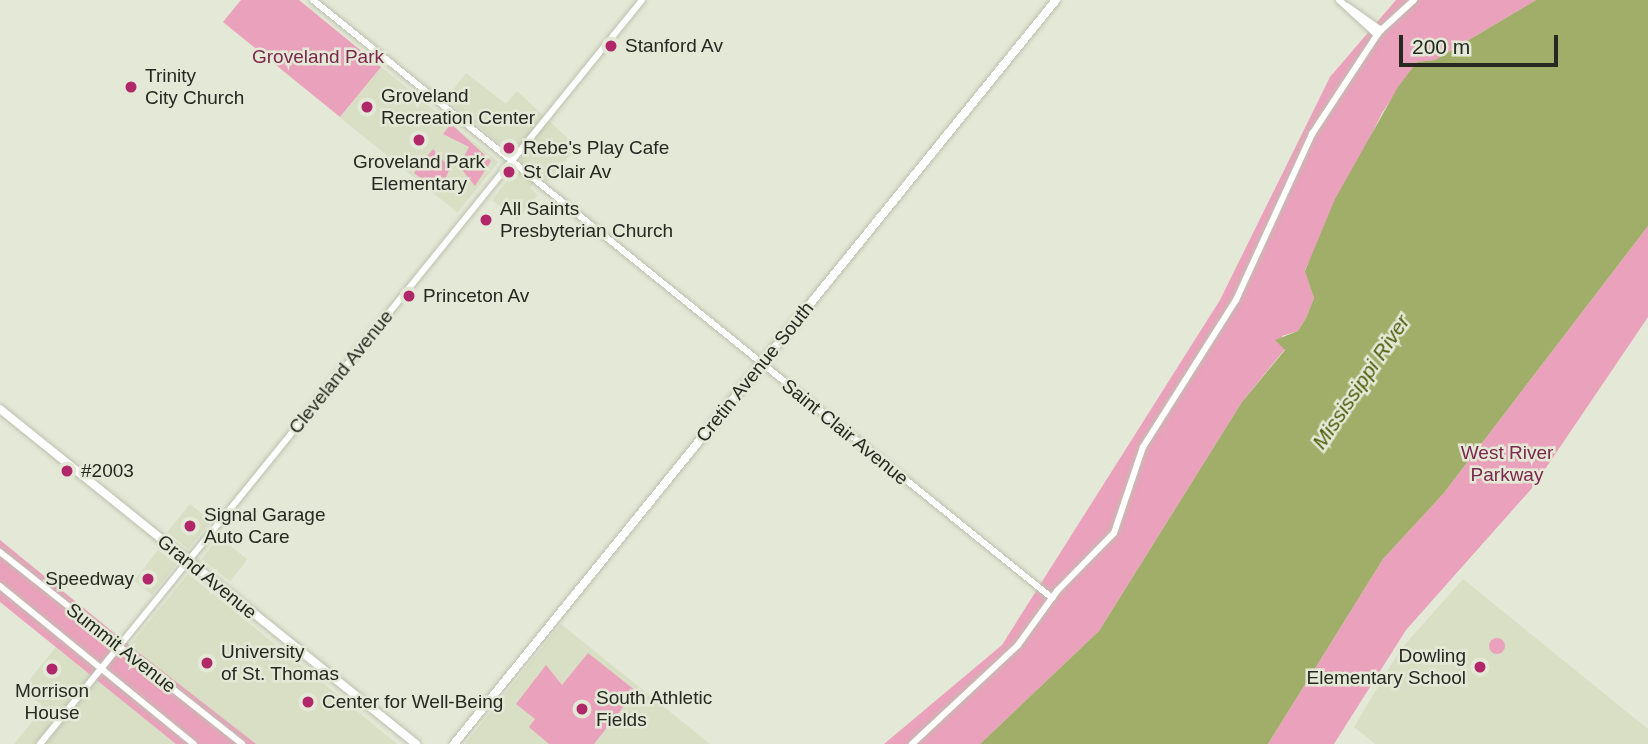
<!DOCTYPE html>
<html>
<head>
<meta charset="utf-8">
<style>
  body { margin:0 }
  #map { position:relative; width:1648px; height:744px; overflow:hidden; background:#e4e9d7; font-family:Helvetica,sans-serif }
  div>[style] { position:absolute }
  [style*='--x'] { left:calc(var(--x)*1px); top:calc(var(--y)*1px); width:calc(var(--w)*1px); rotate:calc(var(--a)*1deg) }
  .built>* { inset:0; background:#d8dfc5; transform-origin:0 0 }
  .green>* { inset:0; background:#eaa1bb }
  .round { border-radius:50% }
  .water>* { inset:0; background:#a0ae69 }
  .roads { filter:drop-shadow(0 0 2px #bcc0af) drop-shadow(0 0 2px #bcc0af) }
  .minor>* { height:6px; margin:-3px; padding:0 3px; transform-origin:3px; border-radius:3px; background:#fff }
  .major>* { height:8px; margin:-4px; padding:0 4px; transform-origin:4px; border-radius:4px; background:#fff }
  .dots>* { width:19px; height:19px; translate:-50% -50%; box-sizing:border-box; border:4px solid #e4e9d7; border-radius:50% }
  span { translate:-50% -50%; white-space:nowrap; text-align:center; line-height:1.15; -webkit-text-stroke:5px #e4e9d7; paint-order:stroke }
  .poi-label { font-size:19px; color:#262821 }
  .left { translate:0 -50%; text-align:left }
  .right { translate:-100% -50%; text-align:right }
  .park-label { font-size:19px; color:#7d274e }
  .street-label { font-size:19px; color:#262821 }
  .water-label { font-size:21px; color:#4e5a08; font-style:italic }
  .scale { position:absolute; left:1399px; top:35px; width:159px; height:32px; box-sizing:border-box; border:4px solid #262821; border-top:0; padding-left:9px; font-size:21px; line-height:24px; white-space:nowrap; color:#262821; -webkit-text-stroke:5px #e4e9d7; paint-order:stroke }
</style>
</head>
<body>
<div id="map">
  <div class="built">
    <i style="left:381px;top:67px;width:151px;height:65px;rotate:39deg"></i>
    <i style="clip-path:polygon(466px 73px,506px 104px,517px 91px,577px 147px,548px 182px,539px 176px,530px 188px,538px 195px,517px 220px,492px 200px,522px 162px,446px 99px)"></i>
    <i style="left:190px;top:504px;width:27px;height:36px;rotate:39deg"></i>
    <i style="left:219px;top:537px;width:36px;height:28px;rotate:38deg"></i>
    <i style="left:158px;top:550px;width:23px;height:39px;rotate:38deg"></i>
    <i style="clip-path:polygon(188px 574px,317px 678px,397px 744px,14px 744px,44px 707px,22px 689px,56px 647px,100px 682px)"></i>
    <i style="clip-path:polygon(1463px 579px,1648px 729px,1648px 744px,1375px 744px,1354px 727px,1400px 650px)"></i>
    <i style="clip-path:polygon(561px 624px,710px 744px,465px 744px)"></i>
  </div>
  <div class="green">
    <i style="clip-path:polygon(241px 0,299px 0,381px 67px,340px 117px,223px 22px)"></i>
    <i style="clip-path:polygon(1396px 0,1536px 0,1435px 60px,1417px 62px,1382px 113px,1305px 270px,1314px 298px,1306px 318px,1298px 331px,1282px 336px,1285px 349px,1242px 402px,1099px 631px,980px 744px,884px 744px,1002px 645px,1220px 300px,1330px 77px)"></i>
    <i style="clip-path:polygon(451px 124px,491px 161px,475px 186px,459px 166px,469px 147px,443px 134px)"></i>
    <i style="clip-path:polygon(433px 149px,450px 168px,439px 193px,414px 173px)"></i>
    <i style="clip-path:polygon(1648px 226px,1648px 317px,1533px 487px,1406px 630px,1334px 744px,1268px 744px,1383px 559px,1443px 494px)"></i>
    <i style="clip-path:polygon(0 540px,130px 646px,256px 744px,176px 744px,0 602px)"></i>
    <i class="round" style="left:1489px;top:638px;width:16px;height:16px"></i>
    <i style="clip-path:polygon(588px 653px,636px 691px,594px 744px,549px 744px,529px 727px,535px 719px,516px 704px,546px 665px,562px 685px)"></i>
  </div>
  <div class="water">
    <i style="clip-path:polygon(1536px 0,1648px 0,1648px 226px,1443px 494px,1383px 559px,1268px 744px,980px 744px,1099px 631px,1242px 402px,1285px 350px,1275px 340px,1298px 331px,1306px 318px,1314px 298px,1305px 271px,1335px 199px,1398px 87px,1417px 62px,1435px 60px)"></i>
  </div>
  <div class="roads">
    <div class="minor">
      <i style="--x:313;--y:0;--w:951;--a:38.98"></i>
      <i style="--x:1339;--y:0;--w:52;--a:42.6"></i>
      <i style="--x:1347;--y:6;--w:42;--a:35.2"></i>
      <i style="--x:0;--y:552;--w:309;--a:38.4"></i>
      <i style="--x:0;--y:586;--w:250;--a:39.2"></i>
      <i style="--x:40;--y:744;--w:957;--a:-51.02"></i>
      <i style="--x:912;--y:744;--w:145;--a:-43"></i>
      <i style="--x:1018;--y:645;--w:67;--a:-54.2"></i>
      <i style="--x:1057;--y:591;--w:81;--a:-45.5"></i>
      <i style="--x:1114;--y:533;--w:91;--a:-71.4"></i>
      <i style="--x:1143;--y:447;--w:174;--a:-57.7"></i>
      <i style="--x:1236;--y:300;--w:183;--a:-65.4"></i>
      <i style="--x:1312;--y:134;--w:122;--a:-56.7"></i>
      <i style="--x:1379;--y:32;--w:47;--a:-42.4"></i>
    </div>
    <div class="major">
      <i style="--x:0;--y:409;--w:534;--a:38.84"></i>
      <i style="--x:454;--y:744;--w:957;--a:-51.02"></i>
    </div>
  </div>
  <div class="dots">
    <i style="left:611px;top:46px;background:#b1286a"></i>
    <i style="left:131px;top:87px;background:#b1286a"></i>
    <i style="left:367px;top:107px;background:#b1286a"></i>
    <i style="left:419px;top:140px;background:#b1286a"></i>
    <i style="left:509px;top:148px;background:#b1286a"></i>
    <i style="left:509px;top:172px;background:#b1286a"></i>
    <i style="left:486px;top:220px;background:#b1286a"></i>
    <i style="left:409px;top:296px;background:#b1286a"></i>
    <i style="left:67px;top:471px;background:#b1286a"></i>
    <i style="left:190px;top:526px;background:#b1286a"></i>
    <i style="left:148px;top:579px;background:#b1286a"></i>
    <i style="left:207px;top:663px;background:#b1286a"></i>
    <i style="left:1480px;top:667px;background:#b1286a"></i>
    <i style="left:52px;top:669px;background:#b1286a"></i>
    <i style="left:308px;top:702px;background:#b1286a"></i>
    <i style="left:582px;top:709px;background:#b1286a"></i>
  </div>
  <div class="poi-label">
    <span class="left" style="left:625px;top:46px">Stanford Av</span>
    <span class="left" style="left:145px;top:87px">Trinity<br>City Church</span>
    <span class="left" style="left:381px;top:107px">Groveland<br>Recreation Center</span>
    <span class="left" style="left:523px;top:148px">Rebe's Play Cafe</span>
    <span style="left:419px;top:173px">Groveland Park<br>Elementary</span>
    <span class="left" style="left:523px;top:172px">St Clair Av</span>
    <span class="left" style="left:500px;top:220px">All Saints<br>Presbyterian Church</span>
    <span class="left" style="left:423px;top:296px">Princeton Av</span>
    <span class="left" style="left:81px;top:471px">#2003</span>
    <span class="left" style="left:204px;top:526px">Signal Garage<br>Auto Care</span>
    <span class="right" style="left:134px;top:579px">Speedway</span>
    <span class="left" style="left:221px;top:663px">University<br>of St. Thomas</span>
    <span class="right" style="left:1466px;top:667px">Dowling<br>Elementary School</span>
    <span style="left:52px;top:702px">Morrison<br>House</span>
    <span class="left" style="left:596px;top:709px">South Athletic<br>Fields</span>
    <span class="left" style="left:322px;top:702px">Center for Well-Being</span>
  </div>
  <div class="park-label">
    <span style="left:318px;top:57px">Groveland Park</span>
    <span style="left:1507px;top:464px">West River<br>Parkway</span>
  </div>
  <div class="street-label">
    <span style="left:341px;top:372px;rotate:-51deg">Cleveland Avenue</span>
    <span style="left:755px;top:372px;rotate:-51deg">Cretin Avenue South</span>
    <span style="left:845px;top:432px;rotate:39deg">Saint Clair Avenue</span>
    <span style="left:207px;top:577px;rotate:39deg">Grand Avenue</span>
    <span style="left:121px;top:648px;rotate:38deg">Summit Avenue</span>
  </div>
  <div class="water-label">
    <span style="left:1361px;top:382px;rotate:-56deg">Mississippi River</span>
  </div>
  <div class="scale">200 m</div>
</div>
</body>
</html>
